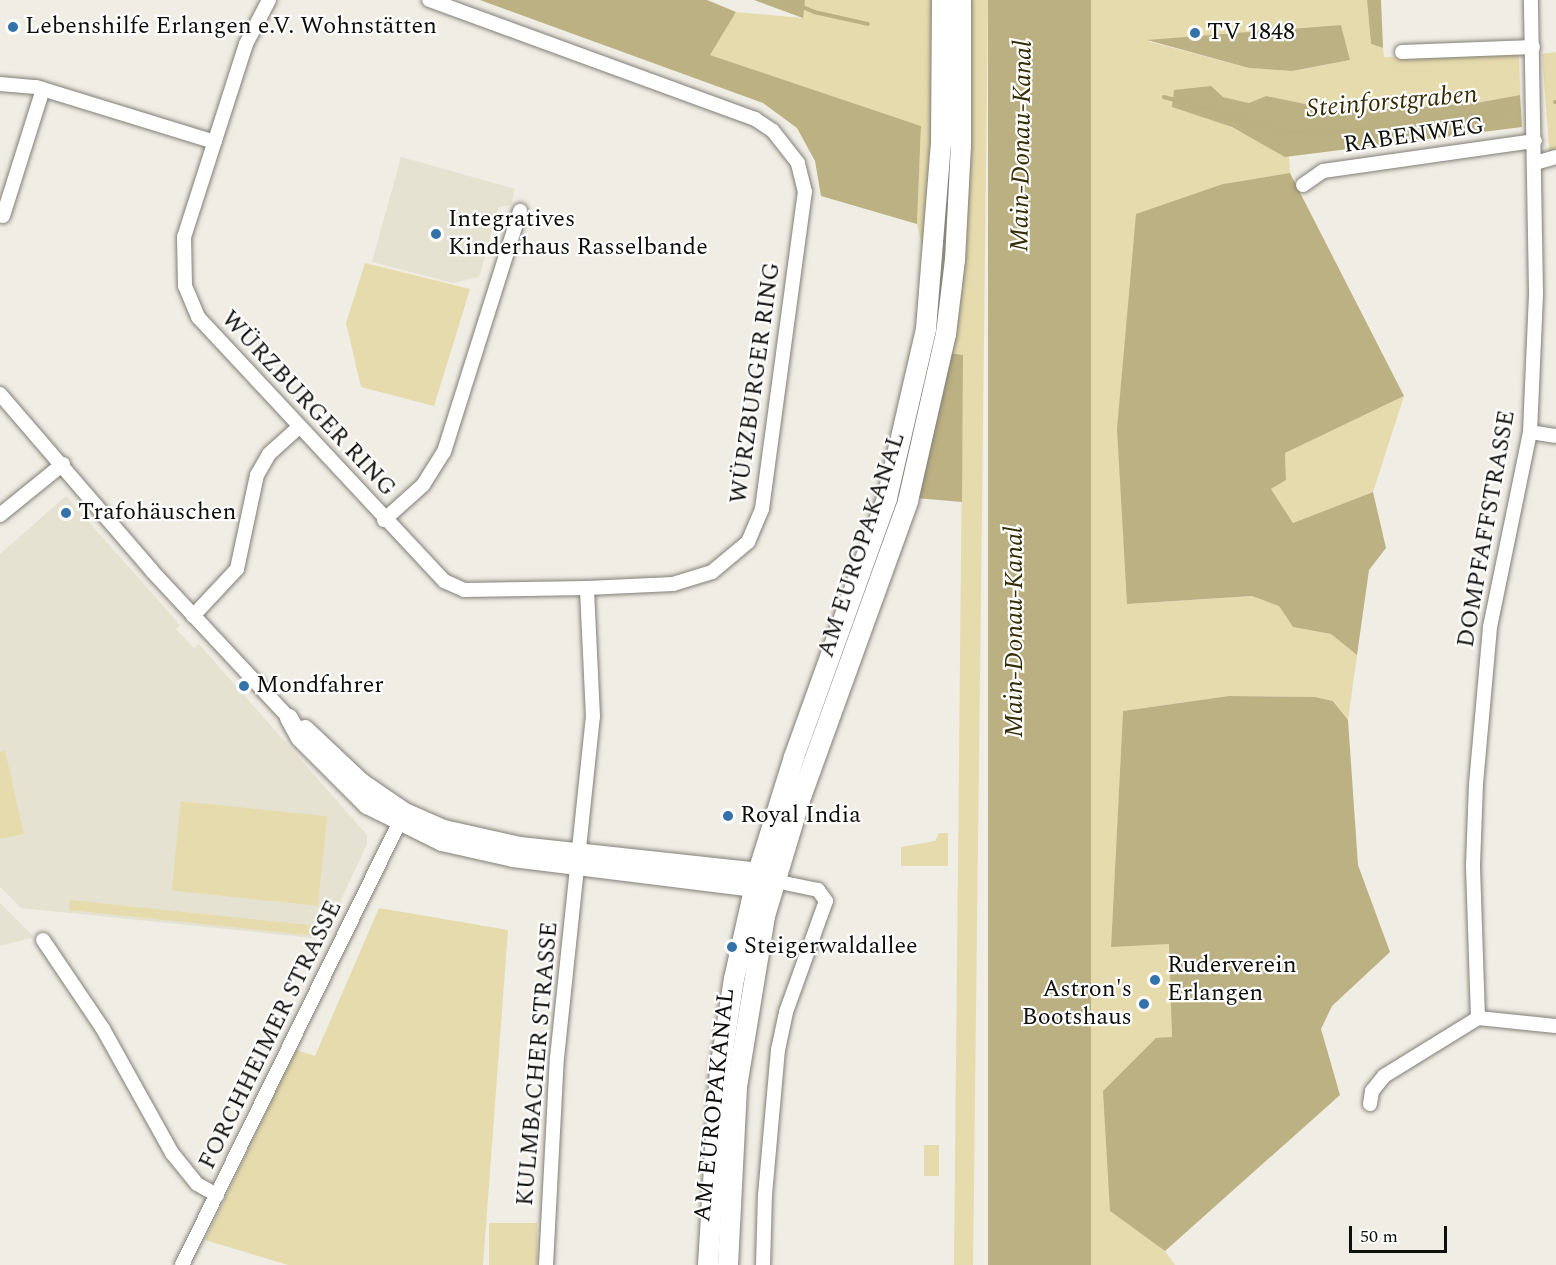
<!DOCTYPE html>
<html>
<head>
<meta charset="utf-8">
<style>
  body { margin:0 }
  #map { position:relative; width:1556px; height:1265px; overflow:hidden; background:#efede4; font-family:Spectral,serif }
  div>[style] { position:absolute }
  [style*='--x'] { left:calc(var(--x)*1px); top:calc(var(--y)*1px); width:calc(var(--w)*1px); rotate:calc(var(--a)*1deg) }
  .built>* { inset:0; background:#e6e2d2 }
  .green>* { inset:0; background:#e5dbad; transform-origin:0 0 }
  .forest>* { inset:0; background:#bcb182 }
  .water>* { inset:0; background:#bbb081; transform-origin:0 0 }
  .stream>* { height:4px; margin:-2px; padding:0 2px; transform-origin:2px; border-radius:2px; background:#bbb081 }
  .roads { filter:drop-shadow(0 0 2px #817f77) drop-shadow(0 0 2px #817f77) }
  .minor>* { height:14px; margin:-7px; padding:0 7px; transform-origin:7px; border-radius:7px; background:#fff }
  .tertiary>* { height:18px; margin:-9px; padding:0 9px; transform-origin:9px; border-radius:9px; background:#fff }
  .secondary>* { height:20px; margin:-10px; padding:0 10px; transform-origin:10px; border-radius:10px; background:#fff }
  .dots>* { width:16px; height:16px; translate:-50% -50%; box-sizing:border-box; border:3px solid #fff; border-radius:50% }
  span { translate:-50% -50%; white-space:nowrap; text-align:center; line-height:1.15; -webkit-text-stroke:4.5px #fff; paint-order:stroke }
  .poi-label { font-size:24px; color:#0f0f0c }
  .left { translate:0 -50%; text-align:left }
  .right { translate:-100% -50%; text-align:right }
  .street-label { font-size:24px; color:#0f0f0c }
  .water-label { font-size:26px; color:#352c04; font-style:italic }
  .scale { position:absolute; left:1349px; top:1226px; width:98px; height:27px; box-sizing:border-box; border:3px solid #0f0f0c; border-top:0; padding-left:8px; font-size:18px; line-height:21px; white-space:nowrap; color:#0f0f0c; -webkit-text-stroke:4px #fff; paint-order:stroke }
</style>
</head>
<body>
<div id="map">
  <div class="built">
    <i style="clip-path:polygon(401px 157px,515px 189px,511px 205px,499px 207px,479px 277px,453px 283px,372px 262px)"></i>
    <i style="clip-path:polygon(66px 496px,180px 625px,176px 629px,194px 648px,199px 644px,367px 835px,367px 844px,323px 939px,21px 908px,0 887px,0 554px)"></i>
    <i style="clip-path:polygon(0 903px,34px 937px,0 946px)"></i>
  </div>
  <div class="green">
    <i style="clip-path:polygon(805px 0,988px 0,973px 1265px,954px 1265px,963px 355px,949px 353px,917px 224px,921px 126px,709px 55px,736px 12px,802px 18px)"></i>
    <i style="clip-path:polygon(evenodd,1091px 0,1367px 0,1371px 44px,1383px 48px,1384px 57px,1519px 55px,1520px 95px,1476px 103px,1391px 109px,1356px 105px,1325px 108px,1266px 96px,1249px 103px,1223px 97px,1172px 107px,1221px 122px,1289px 157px,1290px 173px,1223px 184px,1127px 604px,1252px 596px,1279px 606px,1293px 627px,1331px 634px,1357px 655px,1348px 720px,1334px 701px,1315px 697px,1229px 696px,1123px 711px,1111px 946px,1170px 944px,1172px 1037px,1110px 1211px,1165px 1251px,1175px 1265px,1080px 1265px,1091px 0,1341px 25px,1350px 60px,1292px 71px,1249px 68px,1147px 41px,1341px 25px)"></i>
    <i style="clip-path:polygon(1556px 52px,1556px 157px,1550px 159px,1542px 54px)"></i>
    <i style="clip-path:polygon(365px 263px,470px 289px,434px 406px,361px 387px,346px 323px)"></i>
    <i style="clip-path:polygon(1404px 396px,1373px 492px,1293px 523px,1271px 489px,1286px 480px,1285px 453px)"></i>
    <i style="clip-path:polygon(5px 751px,24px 834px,0 839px,0 752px)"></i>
    <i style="left:181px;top:801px;width:147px;height:90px;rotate:6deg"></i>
    <i style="clip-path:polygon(939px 833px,948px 833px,948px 866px,901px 866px,901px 847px,935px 841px)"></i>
    <i style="left:70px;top:900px;width:252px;height:10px;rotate:6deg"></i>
    <i style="clip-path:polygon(379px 908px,508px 930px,483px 1265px,288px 1265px,205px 1240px,296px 1050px,315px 1056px)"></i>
    <i style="left:924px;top:1145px;width:15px;height:31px"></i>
    <i style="left:489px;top:1223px;width:48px;height:42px"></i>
  </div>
  <div class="forest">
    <i style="clip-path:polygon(480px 0,707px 0,736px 12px,710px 55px,921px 126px,917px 224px,821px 196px,815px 161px,797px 128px,763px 103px)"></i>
    <i style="clip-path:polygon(754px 0,805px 0,803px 18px)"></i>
    <i style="clip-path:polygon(1367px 0,1381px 0,1383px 48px,1371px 44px)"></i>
    <i style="clip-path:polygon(1341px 25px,1350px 60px,1292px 71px,1249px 68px,1147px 40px)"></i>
    <i style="clip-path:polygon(1211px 86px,1223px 97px,1249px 103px,1266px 96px,1325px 108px,1356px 105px,1391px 109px,1476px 103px,1520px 95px,1522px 127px,1285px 157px,1232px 127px,1172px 107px,1174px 90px)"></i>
    <i style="clip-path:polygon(1290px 173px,1404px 396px,1285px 453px,1286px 480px,1271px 489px,1293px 523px,1373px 492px,1386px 548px,1369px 570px,1357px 655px,1331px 634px,1293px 627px,1279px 606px,1252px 596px,1127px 604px,1117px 429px,1136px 214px,1223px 184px)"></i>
    <i style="clip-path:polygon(949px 353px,963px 355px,962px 502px,916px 498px)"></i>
    <i style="clip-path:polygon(1229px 696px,1315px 697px,1333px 701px,1348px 720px,1358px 865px,1390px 952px,1332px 1006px,1321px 1029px,1340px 1095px,1165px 1251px,1110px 1211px,1103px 1091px,1156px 1038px,1172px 1037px,1169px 944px,1111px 947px,1123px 711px)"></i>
  </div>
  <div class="water">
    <i style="left:988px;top:0;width:103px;height:1265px"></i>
  </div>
  <div class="stream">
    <i style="--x:785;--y:0;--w:31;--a:22"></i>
    <i style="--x:814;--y:12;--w:55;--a:12.5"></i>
    <i style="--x:1164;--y:97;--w:128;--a:15.9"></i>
    <i style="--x:1287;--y:132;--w:77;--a:-2.2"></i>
    <i style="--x:1364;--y:129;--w:156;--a:-7.4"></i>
    <i style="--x:1555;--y:102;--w:1;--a:0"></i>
  </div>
  <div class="roads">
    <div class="minor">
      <i style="--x:269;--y:0;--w:50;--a:117.6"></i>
      <i style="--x:246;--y:44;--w:203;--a:107.8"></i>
      <i style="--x:184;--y:237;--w:49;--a:88.8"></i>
      <i style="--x:185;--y:286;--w:34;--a:67"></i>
      <i style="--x:198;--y:317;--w:361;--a:47"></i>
      <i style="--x:444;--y:581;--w:22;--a:24"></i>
      <i style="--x:464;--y:590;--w:123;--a:-0.9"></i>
      <i style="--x:587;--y:588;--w:86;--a:-2.7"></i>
      <i style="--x:673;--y:584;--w:41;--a:-17.1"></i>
      <i style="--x:712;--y:572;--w:47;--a:-39.8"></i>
      <i style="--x:748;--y:542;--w:36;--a:-67"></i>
      <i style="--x:762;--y:509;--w:320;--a:-82.3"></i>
      <i style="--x:805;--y:192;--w:30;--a:-104"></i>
      <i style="--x:798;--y:163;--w:41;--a:-128"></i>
      <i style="--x:773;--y:131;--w:22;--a:-146"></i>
      <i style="--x:755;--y:119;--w:347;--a:-159.9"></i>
      <i style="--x:1402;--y:52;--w:131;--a:-2.2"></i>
      <i style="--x:0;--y:84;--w:36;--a:5"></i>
      <i style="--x:36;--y:87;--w:187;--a:17.1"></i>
      <i style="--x:1535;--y:163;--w:22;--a:-16"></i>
      <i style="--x:1303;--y:185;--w:24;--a:-35"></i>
      <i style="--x:1323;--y:171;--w:214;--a:-8.1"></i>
      <i style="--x:3;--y:216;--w:133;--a:-72.5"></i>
      <i style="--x:0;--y:394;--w:233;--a:49.3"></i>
      <i style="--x:152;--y:571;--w:201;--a:47"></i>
      <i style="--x:1530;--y:432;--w:26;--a:9"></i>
      <i style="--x:0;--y:515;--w:81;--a:-39"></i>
      <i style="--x:384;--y:520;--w:52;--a:-41.9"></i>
      <i style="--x:423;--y:485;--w:39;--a:-58"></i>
      <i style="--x:444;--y:452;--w:253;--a:-72.5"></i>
      <i style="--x:193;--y:616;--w:64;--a:-46.9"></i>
      <i style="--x:237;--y:569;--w:96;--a:-78"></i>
      <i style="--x:257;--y:475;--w:24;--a:-60"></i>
      <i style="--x:269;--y:454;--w:39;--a:-42"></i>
      <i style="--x:43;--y:940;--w:107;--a:56"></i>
      <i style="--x:103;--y:1029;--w:142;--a:60.9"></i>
      <i style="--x:172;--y:1153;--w:40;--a:51"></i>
      <i style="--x:197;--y:1184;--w:23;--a:29"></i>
      <i style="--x:1478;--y:1018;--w:153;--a:-91.9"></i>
      <i style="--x:1473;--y:865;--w:81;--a:-87.9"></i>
      <i style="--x:1476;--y:784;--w:158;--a:-84.9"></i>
      <i style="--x:1490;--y:627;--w:199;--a:-78.4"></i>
      <i style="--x:1530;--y:432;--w:139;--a:-87.5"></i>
      <i style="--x:1536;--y:293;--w:293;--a:-91"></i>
      <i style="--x:1370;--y:1104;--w:13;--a:-81"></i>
      <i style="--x:1372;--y:1091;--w:19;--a:-51"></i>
      <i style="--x:1384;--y:1076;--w:110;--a:-31.7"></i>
      <i style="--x:1478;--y:1018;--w:78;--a:5.9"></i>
      <i style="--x:182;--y:1265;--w:501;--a:-63.84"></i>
      <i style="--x:546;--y:1265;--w:207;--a:-87"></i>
      <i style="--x:557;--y:1058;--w:343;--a:-84"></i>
      <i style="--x:593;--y:717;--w:129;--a:-92.7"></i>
      <i style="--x:763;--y:1265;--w:70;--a:-88.4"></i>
      <i style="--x:765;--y:1195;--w:146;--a:-84.9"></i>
      <i style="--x:778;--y:1050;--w:39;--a:-78"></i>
      <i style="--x:786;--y:1012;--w:118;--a:-70.2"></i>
      <i style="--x:826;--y:901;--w:14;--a:-126"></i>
      <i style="--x:818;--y:890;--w:44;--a:-168.2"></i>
    </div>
    <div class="tertiary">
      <i style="--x:289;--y:718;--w:23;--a:61"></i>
      <i style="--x:300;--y:738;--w:95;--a:45"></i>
      <i style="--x:367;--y:805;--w:84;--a:26.3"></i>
      <i style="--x:442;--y:842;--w:73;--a:12.7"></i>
      <i style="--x:513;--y:858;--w:243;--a:7.1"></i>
      <i style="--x:305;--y:729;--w:77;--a:43.4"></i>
      <i style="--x:361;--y:782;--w:53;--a:34.3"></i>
      <i style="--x:405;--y:812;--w:43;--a:23.6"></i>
      <i style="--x:444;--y:829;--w:78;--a:12.6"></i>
      <i style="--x:520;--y:846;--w:239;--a:6.2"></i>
    </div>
    <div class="secondary">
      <i style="--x:708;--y:1265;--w:195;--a:-86.5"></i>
      <i style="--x:720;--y:1070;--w:92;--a:-81.3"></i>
      <i style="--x:734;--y:979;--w:110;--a:-77.4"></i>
      <i style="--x:758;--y:872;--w:121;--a:-72.6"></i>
      <i style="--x:794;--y:757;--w:275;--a:-70.2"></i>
      <i style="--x:887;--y:498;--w:173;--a:-77"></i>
      <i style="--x:926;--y:329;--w:186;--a:-85.4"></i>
      <i style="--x:941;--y:144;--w:144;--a:-89.6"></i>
      <i style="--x:728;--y:1265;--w:178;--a:-87.1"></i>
      <i style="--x:737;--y:1087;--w:173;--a:-80.7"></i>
      <i style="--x:765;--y:916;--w:121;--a:-73.2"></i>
      <i style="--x:800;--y:800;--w:318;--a:-70.1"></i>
      <i style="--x:908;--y:501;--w:171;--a:-77.2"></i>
      <i style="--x:946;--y:334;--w:75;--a:-83.1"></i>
      <i style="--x:955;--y:260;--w:114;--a:-87"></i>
      <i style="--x:961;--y:146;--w:146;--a:-90"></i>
    </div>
  </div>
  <div class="dots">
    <i style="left:13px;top:27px;background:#3373aa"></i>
    <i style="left:1195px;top:33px;background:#3373aa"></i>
    <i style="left:436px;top:234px;background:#3373aa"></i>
    <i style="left:66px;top:513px;background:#3373aa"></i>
    <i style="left:244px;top:686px;background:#3373aa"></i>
    <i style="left:728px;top:816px;background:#3373aa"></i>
    <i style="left:732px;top:947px;background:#3373aa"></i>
    <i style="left:1155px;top:980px;background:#3373aa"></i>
    <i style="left:1144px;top:1004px;background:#3373aa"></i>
  </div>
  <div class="poi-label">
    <span class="left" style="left:25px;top:27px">Lebenshilfe Erlangen e.V. Wohnstätten</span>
    <span class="left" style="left:1207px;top:33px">TV 1848</span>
    <span class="left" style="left:448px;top:234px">Integratives<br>Kinderhaus Rasselbande</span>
    <span class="left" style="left:78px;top:513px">Trafohäuschen</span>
    <span class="left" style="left:256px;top:686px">Mondfahrer</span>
    <span class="left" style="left:740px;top:816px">Royal India</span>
    <span class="left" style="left:744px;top:947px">Steigerwaldallee</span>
    <span class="left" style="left:1167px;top:980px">Ruderverein<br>Erlangen</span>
    <span class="right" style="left:1132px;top:1004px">Astron's<br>Bootshaus</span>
  </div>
  <div class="street-label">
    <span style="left:1414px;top:136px;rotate:-8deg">RABENWEG</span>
    <span style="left:756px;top:383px;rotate:-82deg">WÜRZBURGER RING</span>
    <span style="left:308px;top:404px;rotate:47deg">WÜRZBURGER RING</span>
    <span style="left:1487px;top:529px;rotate:-80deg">DOMPFAFFSTRASSE</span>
    <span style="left:862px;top:545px;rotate:-72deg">AM EUROPAKANAL</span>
    <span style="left:271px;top:1035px;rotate:-64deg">FORCHHEIMER STRASSE</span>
    <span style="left:538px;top:1064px;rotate:-85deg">KULMBACHER STRASSE</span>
    <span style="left:715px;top:1105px;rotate:-84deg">AM EUROPAKANAL</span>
  </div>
  <div class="water-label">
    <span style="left:1392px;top:102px;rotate:-5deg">Steinforstgraben</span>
    <span style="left:1022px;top:146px;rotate:-89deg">Main-Donau-Kanal</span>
    <span style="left:1015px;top:632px;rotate:-90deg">Main-Donau-Kanal</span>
  </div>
  <div class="scale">50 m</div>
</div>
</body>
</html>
